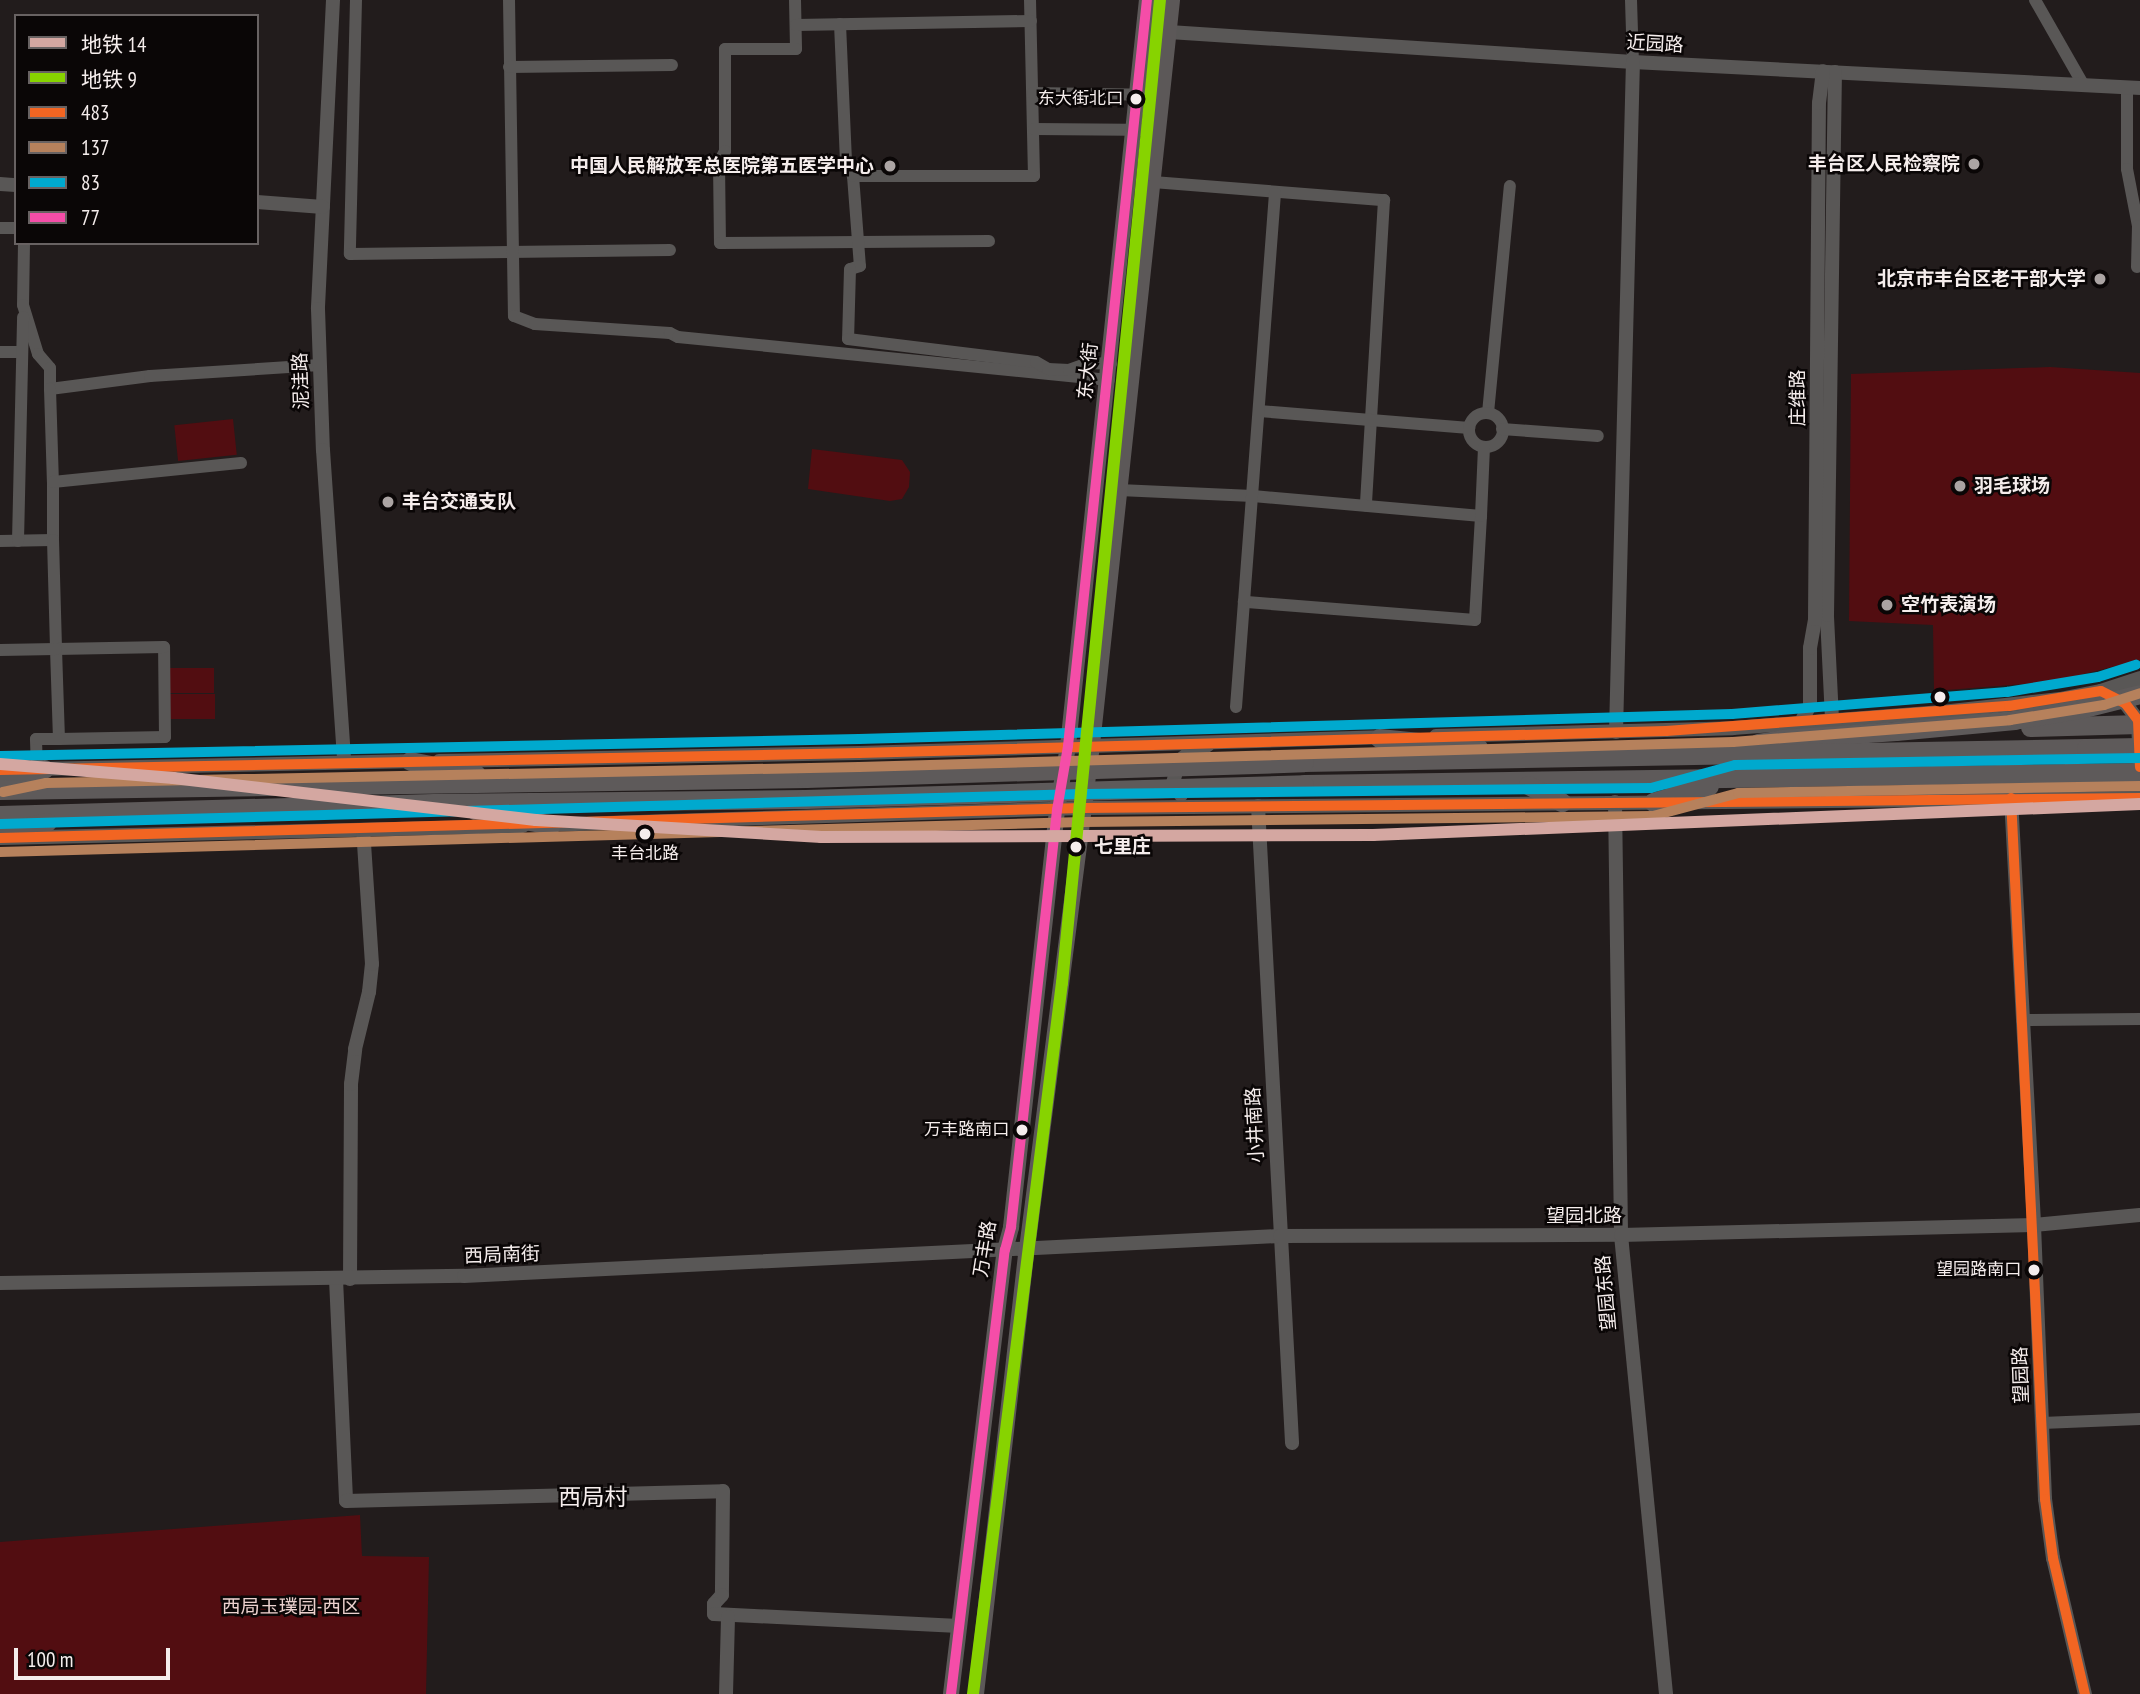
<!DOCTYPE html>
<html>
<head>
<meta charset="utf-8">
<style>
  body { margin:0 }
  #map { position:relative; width:2140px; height:1694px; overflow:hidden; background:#221c1c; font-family:"PT Sans Narrow","Noto Sans SC",sans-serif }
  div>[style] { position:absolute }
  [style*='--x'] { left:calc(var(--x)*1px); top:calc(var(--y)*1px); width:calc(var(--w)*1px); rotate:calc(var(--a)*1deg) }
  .green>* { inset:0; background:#520d11; transform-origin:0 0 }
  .minor>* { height:12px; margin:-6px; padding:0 6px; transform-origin:6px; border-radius:6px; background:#595756 }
  .minor>.ring { margin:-6px; padding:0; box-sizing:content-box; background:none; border:12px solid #595756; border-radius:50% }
  .tertiary>* { height:14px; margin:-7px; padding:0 7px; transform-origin:7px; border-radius:7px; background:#595756 }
  .secondary>* { height:16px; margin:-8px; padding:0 8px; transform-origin:8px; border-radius:8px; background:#5c5858 }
  .trunk>* { height:19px; margin:-9.5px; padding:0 9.5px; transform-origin:9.5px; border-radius:9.5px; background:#5e5a5a }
  .trunk-bridge>* { height:19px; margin:-9.5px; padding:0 9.5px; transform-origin:9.5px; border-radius:9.5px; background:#5e5a5a }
  .bus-1>* { height:10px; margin:-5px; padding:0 5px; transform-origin:5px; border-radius:5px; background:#f26522 }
  .bus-2>* { height:10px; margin:-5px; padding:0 5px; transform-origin:5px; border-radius:5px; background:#b6815c }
  .bus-3>* { height:10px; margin:-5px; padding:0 5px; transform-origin:5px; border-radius:5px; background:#00a9ce }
  .bus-4>* { height:10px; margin:-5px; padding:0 5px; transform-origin:5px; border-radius:5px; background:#f54da8 }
  .metro-1>* { height:12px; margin:-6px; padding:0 6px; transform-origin:6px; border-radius:6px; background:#d4a7a1 }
  .metro-2>* { height:12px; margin:-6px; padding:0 6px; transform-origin:6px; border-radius:6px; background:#87d300 }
  .dots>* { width:19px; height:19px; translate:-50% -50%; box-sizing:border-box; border:4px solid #0a0606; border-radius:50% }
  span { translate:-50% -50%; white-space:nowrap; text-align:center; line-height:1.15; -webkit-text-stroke:5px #0a0606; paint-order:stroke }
  .bus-label { font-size:17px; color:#f5edec }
  .right { translate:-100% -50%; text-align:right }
  .street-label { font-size:19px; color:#f5edec }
  .poi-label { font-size:19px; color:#f5edec; font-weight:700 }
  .left { translate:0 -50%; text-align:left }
  .stop-label { font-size:19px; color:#f5edec; font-weight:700 }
  .park-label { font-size:19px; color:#ecd1ce }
  .quarter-label { font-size:23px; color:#f5edec }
  .legend { position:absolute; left:14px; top:14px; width:245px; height:231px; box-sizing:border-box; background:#0a0606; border:2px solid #686262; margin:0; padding:9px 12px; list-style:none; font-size:21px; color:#f5edec }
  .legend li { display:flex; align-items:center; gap:14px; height:35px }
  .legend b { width:35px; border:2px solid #686262 }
  .scale { position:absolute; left:14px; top:1648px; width:156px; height:32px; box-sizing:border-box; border:4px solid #f5edec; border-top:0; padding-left:9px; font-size:21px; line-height:24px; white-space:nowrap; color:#f5edec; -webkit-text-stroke:5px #0a0606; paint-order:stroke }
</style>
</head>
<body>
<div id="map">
  <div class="green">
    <i style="clip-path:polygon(2050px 367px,2140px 373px,2140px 660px,2052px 682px,1934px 691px,1933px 625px,1849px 621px,1851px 374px)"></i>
    <i style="left:233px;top:419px;width:36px;height:59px;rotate:84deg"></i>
    <i style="clip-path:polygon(812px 449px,902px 460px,910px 472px,909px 487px,902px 499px,890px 501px,808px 489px)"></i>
    <i style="left:169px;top:668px;width:45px;height:25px"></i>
    <i style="left:170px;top:694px;width:45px;height:25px"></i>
    <i style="clip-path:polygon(360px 1515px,362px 1556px,429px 1557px,426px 1694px,0 1694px,0 1542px)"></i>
  </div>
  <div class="minor">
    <i style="--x:356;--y:0;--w:254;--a:91.4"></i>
    <i style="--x:350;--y:254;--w:320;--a:-0.7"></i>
    <i style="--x:509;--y:0;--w:316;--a:89.1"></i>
    <i style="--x:514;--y:316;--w:22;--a:21"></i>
    <i style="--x:535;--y:324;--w:135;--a:3.8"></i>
    <i style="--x:670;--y:333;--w:9;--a:27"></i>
    <i style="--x:678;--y:337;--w:433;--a:5.7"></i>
    <i style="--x:795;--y:0;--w:49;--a:88.8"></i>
    <i style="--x:796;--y:49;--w:71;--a:180"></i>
    <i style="--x:725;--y:49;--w:102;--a:90"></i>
    <i style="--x:725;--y:151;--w:13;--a:117"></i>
    <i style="--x:719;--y:163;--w:80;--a:89.3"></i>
    <i style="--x:720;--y:243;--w:269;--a:-0.4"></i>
    <i style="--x:1030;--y:0;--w:176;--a:88.7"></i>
    <i style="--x:1034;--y:176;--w:181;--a:180"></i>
    <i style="--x:853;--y:176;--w:90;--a:85.6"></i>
    <i style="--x:860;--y:266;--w:10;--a:163"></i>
    <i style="--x:850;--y:269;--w:70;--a:91.6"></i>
    <i style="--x:848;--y:339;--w:189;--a:7"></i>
    <i style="--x:1036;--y:362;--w:14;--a:30"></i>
    <i style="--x:1048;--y:369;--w:21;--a:3"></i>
    <i style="--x:1069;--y:370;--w:20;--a:-20"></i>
    <i style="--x:1088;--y:363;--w:23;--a:2"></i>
    <i style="--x:1631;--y:0;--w:62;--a:88.2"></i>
    <i style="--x:2035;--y:0;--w:97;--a:60.3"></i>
    <i style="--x:840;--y:24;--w:135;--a:87.5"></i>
    <i style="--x:846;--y:159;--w:18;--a:68"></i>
    <i style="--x:796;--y:25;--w:235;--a:-1"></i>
    <i style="--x:509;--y:67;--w:163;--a:-0.7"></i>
    <i style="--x:2127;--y:87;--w:82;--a:90"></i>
    <i style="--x:2127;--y:169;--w:58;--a:79.1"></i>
    <i style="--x:2138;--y:226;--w:41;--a:91.4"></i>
    <i style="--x:1033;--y:93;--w:129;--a:0.9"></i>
    <i style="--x:1034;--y:129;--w:124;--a:0.5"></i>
    <i style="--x:1153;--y:182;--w:232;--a:4.5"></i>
    <i style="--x:1384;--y:200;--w:306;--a:93.4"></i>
    <i style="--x:0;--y:228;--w:16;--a:0"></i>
    <i style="--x:24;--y:243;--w:62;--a:90.9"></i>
    <i style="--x:23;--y:305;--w:51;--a:73"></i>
    <i style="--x:38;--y:354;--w:18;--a:49"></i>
    <i style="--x:50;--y:368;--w:21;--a:90"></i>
    <i style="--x:50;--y:389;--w:101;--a:-7.4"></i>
    <i style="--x:150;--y:376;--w:170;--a:-3.7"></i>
    <i style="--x:0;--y:352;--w:22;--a:0"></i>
    <i style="--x:50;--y:389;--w:93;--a:88.2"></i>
    <i style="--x:1259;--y:411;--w:211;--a:4.6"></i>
    <i style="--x:1488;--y:413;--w:228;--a:-84.5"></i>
    <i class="ring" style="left:1469px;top:413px;width:22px;height:22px"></i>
    <i style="--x:1502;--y:429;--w:96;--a:4.2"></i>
    <i style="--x:1119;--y:490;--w:134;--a:2.6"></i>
    <i style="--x:1253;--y:496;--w:229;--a:5"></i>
    <i style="--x:1481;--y:516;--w:104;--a:93.3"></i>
    <i style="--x:1475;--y:620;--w:232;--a:-175.5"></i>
    <i style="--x:1481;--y:516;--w:69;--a:-87.5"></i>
    <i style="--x:53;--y:540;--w:58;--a:-90"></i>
    <i style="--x:53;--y:482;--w:189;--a:-5.8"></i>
    <i style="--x:0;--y:541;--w:53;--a:-1.1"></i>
    <i style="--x:53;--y:540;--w:109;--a:88.4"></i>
    <i style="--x:56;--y:649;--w:90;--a:88.1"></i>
    <i style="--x:59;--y:739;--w:106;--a:-1.1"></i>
    <i style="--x:165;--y:737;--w:90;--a:-90.6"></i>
    <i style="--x:164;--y:647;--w:108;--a:178.9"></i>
    <i style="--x:56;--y:649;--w:56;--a:179"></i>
    <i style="--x:18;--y:541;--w:224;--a:-88.7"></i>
    <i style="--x:1236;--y:707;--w:515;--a:-85.66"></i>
    <i style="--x:37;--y:769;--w:30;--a:-92"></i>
    <i style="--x:36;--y:739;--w:23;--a:0"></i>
    <i style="--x:2022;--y:1020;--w:118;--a:-0.5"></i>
    <i style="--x:2042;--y:1423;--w:98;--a:-2.3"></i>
  </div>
  <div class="tertiary">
    <i style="--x:333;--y:0;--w:309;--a:92.8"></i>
    <i style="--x:318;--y:309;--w:141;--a:88"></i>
    <i style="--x:323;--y:450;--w:312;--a:86.1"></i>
    <i style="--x:1169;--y:32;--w:465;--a:3.7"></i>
    <i style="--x:1633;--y:62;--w:508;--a:2.94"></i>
    <i style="--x:0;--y:184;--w:16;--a:4"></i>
    <i style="--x:257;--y:202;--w:66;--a:4.3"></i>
    <i style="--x:2114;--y:695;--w:14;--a:36"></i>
    <i style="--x:2125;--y:703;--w:21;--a:53"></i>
    <i style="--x:2138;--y:720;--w:47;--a:87.6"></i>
    <i style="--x:1832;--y:719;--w:104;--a:-92.8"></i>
    <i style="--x:1827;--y:615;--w:543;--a:-89.16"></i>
    <i style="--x:1801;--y:722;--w:19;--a:-62"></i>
    <i style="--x:1810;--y:705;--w:57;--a:-90"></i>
    <i style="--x:1810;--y:648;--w:29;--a:-80"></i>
    <i style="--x:1815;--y:619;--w:516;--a:-89.56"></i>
    <i style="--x:1819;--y:103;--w:32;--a:-83"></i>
    <i style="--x:1616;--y:732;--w:670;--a:-88.55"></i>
    <i style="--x:1436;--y:736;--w:297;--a:-1.5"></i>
    <i style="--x:1733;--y:728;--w:210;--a:-4.4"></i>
    <i style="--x:1942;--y:712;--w:119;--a:-6.3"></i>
    <i style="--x:2060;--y:699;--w:42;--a:-11"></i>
    <i style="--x:2101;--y:691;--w:41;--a:-18.4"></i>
    <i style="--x:439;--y:761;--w:420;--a:-1.1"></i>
    <i style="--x:859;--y:753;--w:529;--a:-1.73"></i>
    <i style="--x:36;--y:769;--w:382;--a:-1.2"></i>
    <i style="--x:1181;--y:795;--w:14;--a:-124"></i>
    <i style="--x:1173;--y:783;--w:23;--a:-75"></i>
    <i style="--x:1179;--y:761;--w:14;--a:-39"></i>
    <i style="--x:1190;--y:752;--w:19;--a:-21"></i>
    <i style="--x:2011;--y:798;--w:428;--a:86.9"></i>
    <i style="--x:2034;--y:1225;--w:274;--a:87.7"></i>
    <i style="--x:2045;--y:1499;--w:60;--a:82.3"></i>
    <i style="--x:2053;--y:1558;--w:140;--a:76.8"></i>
    <i style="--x:1615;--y:802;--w:433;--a:89.2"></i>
    <i style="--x:1621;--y:1235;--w:461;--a:84.4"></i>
    <i style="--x:1258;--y:806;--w:638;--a:86.94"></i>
    <i style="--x:544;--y:825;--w:539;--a:-1.81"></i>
    <i style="--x:1083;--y:808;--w:1057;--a:-0.54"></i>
    <i style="--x:1;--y:838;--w:522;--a:-1.32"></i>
    <i style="--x:336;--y:1279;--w:222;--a:87.4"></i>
    <i style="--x:346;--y:1501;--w:377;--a:-1.5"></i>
    <i style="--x:723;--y:1491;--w:104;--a:90.6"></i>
    <i style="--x:722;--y:1595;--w:12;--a:132"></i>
    <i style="--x:714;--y:1604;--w:10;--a:90"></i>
    <i style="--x:714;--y:1614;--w:245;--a:2.8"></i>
    <i style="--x:350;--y:1279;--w:195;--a:-89.7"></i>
    <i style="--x:351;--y:1084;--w:35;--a:-83"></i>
    <i style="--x:355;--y:1049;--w:59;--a:-76.2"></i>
    <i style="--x:369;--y:992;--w:28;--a:-84"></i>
    <i style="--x:372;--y:964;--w:134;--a:-93.8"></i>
    <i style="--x:0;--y:1283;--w:464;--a:-0.9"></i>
    <i style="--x:464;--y:1276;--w:817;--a:-2.81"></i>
    <i style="--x:1280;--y:1236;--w:341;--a:-0.2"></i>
    <i style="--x:1621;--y:1235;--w:413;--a:-1.4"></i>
    <i style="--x:2034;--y:1225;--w:106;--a:-5.4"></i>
    <i style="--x:726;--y:1694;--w:77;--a:-88.5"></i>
  </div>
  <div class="secondary">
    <i style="--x:951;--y:1694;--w:447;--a:-83.1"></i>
    <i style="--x:1005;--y:1250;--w:24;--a:-75"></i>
    <i style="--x:1011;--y:1227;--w:420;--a:-83.7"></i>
    <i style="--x:1057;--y:810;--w:65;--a:-80.2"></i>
    <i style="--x:1068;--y:746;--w:750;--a:-83.96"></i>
    <i style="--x:976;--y:1694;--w:448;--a:-83.5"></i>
    <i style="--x:1027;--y:1249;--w:508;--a:-82.65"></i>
    <i style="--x:1092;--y:745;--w:749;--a:-83.87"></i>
  </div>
  <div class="trunk">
    <i style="--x:1379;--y:738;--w:100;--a:5.7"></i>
    <i style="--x:1758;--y:743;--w:24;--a:-9"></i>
    <i style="--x:1782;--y:739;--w:114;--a:-4"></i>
    <i style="--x:410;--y:761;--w:67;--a:11.1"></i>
    <i style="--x:1304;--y:762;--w:782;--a:-1.03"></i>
    <i style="--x:0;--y:778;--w:45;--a:-11.6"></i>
    <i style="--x:1304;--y:784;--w:836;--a:-0.82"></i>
    <i style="--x:1528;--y:785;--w:38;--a:27"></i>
    <i style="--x:0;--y:790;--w:806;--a:-0.85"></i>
    <i style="--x:1653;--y:802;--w:58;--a:-15.9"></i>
    <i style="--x:476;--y:811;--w:76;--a:10.6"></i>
    <i style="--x:0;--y:815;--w:434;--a:-1.6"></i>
    <i style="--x:434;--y:803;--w:371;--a:-0.6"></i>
    <i style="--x:0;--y:832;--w:48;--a:-12"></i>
  </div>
  <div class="trunk-bridge">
    <i style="--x:2030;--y:727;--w:110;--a:-1.6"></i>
    <i style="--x:1896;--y:731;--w:119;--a:-5.3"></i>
    <i style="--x:2014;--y:720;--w:71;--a:-9.7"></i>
    <i style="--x:2084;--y:708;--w:58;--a:-14"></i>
    <i style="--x:2086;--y:748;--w:54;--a:-1.1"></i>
    <i style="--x:806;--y:778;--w:498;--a:-1.8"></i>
    <i style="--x:805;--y:799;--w:499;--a:-1.7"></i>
  </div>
  <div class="bus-1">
    <i style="--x:0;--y:770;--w:859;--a:-1.13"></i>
    <i style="--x:859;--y:753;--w:807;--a:-1.56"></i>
    <i style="--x:1666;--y:731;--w:344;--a:-4.2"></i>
    <i style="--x:2009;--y:706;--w:93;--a:-9.3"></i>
    <i style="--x:2101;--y:691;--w:27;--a:27"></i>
    <i style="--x:2125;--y:703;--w:21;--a:53"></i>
    <i style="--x:2138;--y:720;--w:47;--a:87.6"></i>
    <i style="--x:2011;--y:798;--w:702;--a:87.22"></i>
    <i style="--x:2045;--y:1499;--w:60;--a:82.3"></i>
    <i style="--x:2053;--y:1558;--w:140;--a:76.8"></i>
    <i style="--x:0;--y:838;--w:1083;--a:-1.59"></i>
    <i style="--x:1083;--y:808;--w:1057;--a:-0.54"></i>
  </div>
  <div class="bus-2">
    <i style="--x:3;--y:792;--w:44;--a:-11.8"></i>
    <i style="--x:46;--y:783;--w:813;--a:-1.13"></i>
    <i style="--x:859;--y:767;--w:874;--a:-1.64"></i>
    <i style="--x:1733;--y:742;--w:278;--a:-4.5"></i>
    <i style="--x:2010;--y:720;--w:95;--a:-9.1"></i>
    <i style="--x:2104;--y:705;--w:38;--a:-18"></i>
    <i style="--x:0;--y:852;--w:1083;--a:-1.59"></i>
    <i style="--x:1083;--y:822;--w:570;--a:-0.6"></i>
    <i style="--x:1653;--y:816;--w:88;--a:-15.1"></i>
    <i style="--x:1738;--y:793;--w:402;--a:-1"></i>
  </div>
  <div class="bus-3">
    <i style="--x:0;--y:756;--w:859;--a:-1.13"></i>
    <i style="--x:859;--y:739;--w:873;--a:-1.64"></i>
    <i style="--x:1732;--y:714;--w:276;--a:-4.6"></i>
    <i style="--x:2007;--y:692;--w:92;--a:-9.4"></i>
    <i style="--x:2098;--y:677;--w:40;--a:-18"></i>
    <i style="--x:0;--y:824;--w:1083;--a:-1.59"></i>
    <i style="--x:1083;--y:794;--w:568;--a:-0.61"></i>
    <i style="--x:1651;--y:788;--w:87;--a:-15.3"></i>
    <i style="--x:1735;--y:765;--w:405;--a:-1"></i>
  </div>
  <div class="bus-4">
    <i style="--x:951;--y:1694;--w:447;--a:-83.1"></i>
    <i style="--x:1005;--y:1250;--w:24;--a:-75"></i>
    <i style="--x:1011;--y:1227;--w:420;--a:-83.7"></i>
    <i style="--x:1057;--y:810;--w:65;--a:-80.2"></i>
    <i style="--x:1068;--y:746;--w:750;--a:-83.96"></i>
  </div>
  <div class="metro-1">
    <i style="--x:0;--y:764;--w:174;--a:4.6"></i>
    <i style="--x:173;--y:778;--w:365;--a:6.6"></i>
    <i style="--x:536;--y:820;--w:286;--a:3.4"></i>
    <i style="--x:821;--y:837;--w:552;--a:-0.21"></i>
    <i style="--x:1373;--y:835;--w:768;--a:-2.31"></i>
  </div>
  <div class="metro-2">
    <i style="--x:973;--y:1694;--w:717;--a:-82.87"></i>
    <i style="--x:1062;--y:983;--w:988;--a:-84.31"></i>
  </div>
  <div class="dots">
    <i style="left:1136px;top:99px;background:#f5edec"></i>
    <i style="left:1974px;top:164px;background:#aba4a3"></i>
    <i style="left:890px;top:166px;background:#aba4a3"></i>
    <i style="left:2100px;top:279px;background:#aba4a3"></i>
    <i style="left:1960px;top:486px;background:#aba4a3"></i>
    <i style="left:388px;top:502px;background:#aba4a3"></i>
    <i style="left:1887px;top:605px;background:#aba4a3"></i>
    <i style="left:1940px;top:697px;background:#f5edec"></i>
    <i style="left:645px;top:834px;background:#f5edec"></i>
    <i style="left:1076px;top:847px;background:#f5edec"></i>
    <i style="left:1022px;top:1130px;background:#f5edec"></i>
    <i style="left:2034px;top:1270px;background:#f5edec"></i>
  </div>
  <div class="bus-label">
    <span class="right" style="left:1123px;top:99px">东大街北口</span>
    <span style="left:645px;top:854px">丰台北路</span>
    <span class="right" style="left:1009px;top:1130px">万丰路南口</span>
    <span class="right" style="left:2021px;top:1270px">望园路南口</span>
  </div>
  <div class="street-label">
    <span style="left:1655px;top:44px;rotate:3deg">近园路</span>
    <span style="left:1088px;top:371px;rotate:-84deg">东大街</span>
    <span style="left:301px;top:381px;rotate:-92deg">泥洼路</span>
    <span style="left:1798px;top:398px;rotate:-90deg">庄维路</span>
    <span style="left:1255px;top:1125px;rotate:-93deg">小井南路</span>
    <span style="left:1584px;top:1216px">望园北路</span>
    <span style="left:985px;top:1249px;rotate:-81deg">万丰路</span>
    <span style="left:502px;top:1255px;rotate:-2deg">西局南街</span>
    <span style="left:1606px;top:1293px;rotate:-95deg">望园东路</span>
    <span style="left:2021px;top:1375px;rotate:-92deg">望园路</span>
  </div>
  <div class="poi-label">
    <span class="right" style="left:1960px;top:164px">丰台区人民检察院</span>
    <span class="right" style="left:874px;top:166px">中国人民解放军总医院第五医学中心</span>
    <span class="right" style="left:2086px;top:279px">北京市丰台区老干部大学</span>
    <span class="left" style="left:1974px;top:486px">羽毛球场</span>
    <span class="left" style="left:402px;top:502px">丰台交通支队</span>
    <span class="left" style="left:1901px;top:605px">空竹表演场</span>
  </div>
  <div class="stop-label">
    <span class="left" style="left:1094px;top:847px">七里庄</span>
  </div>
  <div class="park-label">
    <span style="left:291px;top:1607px">西局玉璞园-西区</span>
  </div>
  <div class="quarter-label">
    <span style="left:593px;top:1497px">西局村</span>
  </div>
  <ul class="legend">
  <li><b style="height:9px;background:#d4a7a1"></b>地铁 14</li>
  <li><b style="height:9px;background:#87d300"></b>地铁 9</li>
  <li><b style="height:9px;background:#f26522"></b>483</li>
  <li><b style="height:9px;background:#b6815c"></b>137</li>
  <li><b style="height:9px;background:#00a9ce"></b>83</li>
  <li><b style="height:9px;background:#f54da8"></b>77</li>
  </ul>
  <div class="scale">100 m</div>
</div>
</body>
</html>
